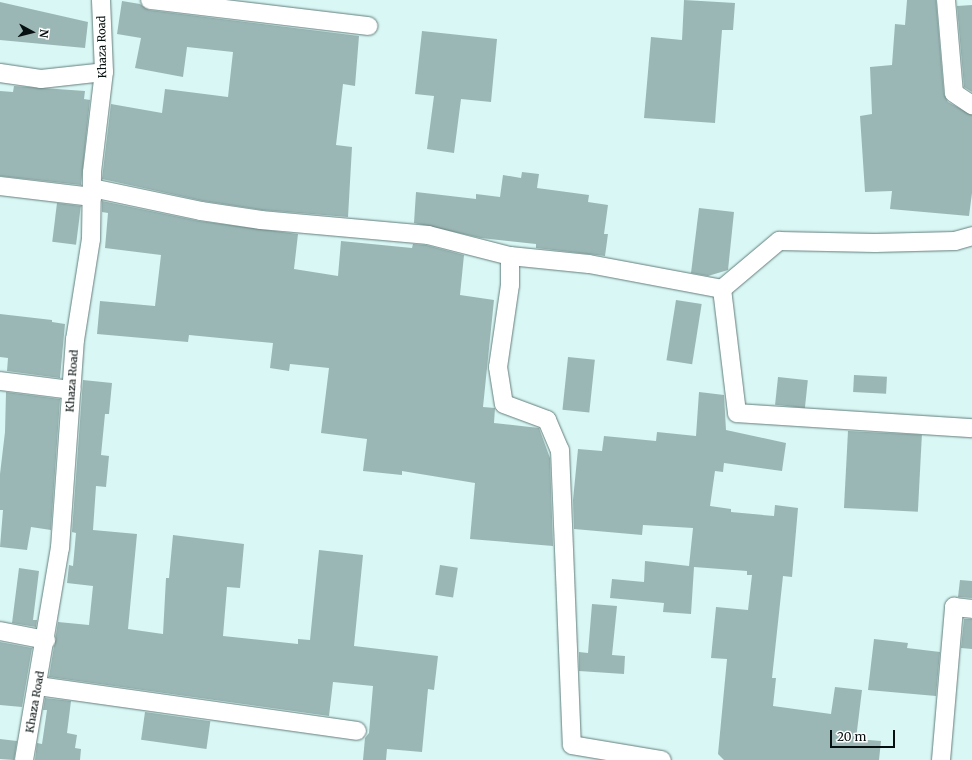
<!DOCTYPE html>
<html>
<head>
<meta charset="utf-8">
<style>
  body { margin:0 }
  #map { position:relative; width:972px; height:760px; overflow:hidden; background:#d9f7f5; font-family:Merriweather,serif }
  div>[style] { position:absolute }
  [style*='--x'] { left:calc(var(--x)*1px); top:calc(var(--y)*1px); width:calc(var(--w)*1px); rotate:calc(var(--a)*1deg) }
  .building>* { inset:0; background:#9bb7b5; transform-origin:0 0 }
  .roads { filter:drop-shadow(0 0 1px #637e7c) drop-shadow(0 0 1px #637e7c) }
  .minor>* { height:18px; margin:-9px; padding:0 9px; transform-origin:9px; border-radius:9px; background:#fff }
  span { translate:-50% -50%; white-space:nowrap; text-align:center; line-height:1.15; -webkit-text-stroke:3px #fff; paint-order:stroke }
  .street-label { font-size:11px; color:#071010 }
  .north { position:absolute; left:12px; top:12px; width:40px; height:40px; -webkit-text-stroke:3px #fff; paint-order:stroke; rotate:97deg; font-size:11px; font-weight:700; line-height:16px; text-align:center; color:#071010 }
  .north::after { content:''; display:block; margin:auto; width:14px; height:18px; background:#071010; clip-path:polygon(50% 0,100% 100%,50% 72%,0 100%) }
  .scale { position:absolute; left:830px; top:730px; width:65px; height:18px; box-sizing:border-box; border:2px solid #071010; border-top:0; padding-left:5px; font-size:12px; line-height:14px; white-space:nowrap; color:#071010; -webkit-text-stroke:3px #fff; paint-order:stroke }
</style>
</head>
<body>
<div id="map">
  <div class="building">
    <i style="clip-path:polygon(684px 0,735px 3px,733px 30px,722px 30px,715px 123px,644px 118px,651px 37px,682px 40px)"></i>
    <i style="clip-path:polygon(907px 0,936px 0,944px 94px,948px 102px,972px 115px,972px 193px,969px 216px,890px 209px,892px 191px,865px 192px,860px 116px,872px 114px,870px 67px,892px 65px,895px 24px,905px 25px)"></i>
    <i style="clip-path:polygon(122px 1px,140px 4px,149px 10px,359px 36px,355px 86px,343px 84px,336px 145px,352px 147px,348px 217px,262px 210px,203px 201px,102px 179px,111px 104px,162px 113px,165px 89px,228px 97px,233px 52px,187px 47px,183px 77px,135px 68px,141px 38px,117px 34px)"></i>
    <i style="clip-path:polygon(0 2px,88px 22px,85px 48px,0 40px)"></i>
    <i style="clip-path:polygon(972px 5px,972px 92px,964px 87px,957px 6px)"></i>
    <i style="clip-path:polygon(422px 31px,497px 39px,491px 102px,461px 99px,454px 153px,427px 149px,434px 96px,415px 94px)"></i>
    <i style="clip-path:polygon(14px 86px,85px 91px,84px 99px,90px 100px,81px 185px,0 176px,0 91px,13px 92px)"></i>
    <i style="clip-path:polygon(522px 172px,539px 174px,537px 188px,589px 195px,588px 202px,608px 205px,604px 234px,608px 234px,605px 256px,536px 248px,536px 244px,481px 238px,414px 223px,416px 192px,476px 199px,476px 194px,500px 197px,503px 175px,521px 178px)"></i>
    <i style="clip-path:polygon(102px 201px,199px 221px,298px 234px,294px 269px,338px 276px,341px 241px,412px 248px,413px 244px,426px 245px,464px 255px,460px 295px,494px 300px,483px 407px,495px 408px,494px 423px,539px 428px,550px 458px,553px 546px,470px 539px,475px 483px,402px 471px,402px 475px,363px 471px,367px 439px,321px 433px,329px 368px,290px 364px,289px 371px,270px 368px,273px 343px,189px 335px,188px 342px,97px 334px,100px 301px,155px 306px,161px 255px,105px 248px,108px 213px,102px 212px)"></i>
    <i style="left:57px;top:203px;width:24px;height:39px;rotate:7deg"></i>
    <i style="clip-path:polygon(699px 208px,734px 212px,728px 270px,708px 276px,691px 273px)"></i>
    <i style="left:676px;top:300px;width:26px;height:61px;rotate:9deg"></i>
    <i style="clip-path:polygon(0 314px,52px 320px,52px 322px,65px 324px,60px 378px,7px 371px,8px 358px,0 357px)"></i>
    <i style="left:568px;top:357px;width:27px;height:53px;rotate:6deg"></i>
    <i style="left:854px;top:375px;width:33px;height:17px;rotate:3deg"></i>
    <i style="left:778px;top:377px;width:30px;height:28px;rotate:6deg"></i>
    <i style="clip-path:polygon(83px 380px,112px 383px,109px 414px,105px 414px,101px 455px,109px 456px,106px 487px,96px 486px,93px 530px,137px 534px,128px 629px,163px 634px,166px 578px,169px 578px,173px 535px,244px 544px,240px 588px,227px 587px,223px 636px,298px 644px,298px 639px,310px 640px,319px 550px,363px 555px,354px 646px,438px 656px,434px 690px,428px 689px,422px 752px,387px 749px,386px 760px,363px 760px,365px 738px,369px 733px,373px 686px,333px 682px,329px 716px,49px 677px,58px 622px,89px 625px,93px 586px,67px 583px,69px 565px,73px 566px,76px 533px,72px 532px)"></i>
    <i style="clip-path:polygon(6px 392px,60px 399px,51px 530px,31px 527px,27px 550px,0 547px,3px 510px,0 510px,0 474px,5px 432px)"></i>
    <i style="clip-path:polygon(699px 392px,724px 395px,726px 430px,786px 443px,782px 471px,724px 463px,723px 472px,715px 471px,710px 506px,731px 509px,731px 512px,774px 516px,775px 505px,798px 508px,792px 577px,783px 576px,772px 678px,776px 678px,773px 706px,831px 714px,835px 687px,862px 690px,856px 739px,881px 741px,879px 760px,724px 760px,718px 754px,727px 659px,711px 658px,716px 607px,748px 610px,752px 575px,747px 575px,747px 571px,694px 567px,691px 614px,663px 612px,664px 603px,610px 598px,612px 579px,644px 582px,645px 561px,689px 566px,693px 528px,643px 525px,642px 535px,574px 529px,573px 500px,578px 449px,602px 451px,604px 436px,656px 441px,657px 432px,696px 436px)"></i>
    <i style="left:848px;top:431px;width:74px;height:77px;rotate:3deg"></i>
    <i style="left:440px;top:565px;width:18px;height:30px;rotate:9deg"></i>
    <i style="clip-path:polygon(19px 568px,39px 571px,33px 620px,37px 620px,36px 627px,12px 623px)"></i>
    <i style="clip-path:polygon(960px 580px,972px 581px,972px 598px,958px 597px)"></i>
    <i style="clip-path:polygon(592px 604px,617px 606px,612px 655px,625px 656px,624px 674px,579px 671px,579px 652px,588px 653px)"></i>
    <i style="clip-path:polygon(964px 619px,972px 619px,972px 649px,961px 648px)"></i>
    <i style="clip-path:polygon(874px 639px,908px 643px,907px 648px,940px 652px,936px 696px,868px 690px)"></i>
    <i style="clip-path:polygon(0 642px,32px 648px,22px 707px,0 705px)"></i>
    <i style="clip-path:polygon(45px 698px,71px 701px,67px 733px,77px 735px,75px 748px,81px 749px,80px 760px,35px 760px,37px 743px,42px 744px,47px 710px,43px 710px)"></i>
    <i style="left:145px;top:712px;width:66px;height:28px;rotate:8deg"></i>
    <i style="clip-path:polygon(0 739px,17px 741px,14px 760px,0 759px)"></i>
  </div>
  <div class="roads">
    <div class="minor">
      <i style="--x:150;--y:0;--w:220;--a:6.8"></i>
      <i style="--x:946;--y:0;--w:93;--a:85.1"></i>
      <i style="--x:954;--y:93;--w:22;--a:34"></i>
      <i style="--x:0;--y:73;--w:41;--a:8.3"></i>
      <i style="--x:41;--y:79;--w:63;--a:-6.3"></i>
      <i style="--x:0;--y:186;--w:93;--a:6.8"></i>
      <i style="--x:92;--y:188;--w:111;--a:11.9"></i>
      <i style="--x:201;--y:211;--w:61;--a:8.5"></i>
      <i style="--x:261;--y:220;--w:168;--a:5.1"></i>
      <i style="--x:428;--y:235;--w:85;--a:14.4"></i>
      <i style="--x:510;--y:256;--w:29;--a:90"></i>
      <i style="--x:510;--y:285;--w:83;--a:98.3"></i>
      <i style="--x:498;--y:367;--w:37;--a:81"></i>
      <i style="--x:504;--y:404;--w:46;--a:20.4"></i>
      <i style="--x:547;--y:420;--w:33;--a:67"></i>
      <i style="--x:560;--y:450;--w:295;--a:87.7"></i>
      <i style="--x:572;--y:745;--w:91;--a:9.5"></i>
      <i style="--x:510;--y:256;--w:79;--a:5.8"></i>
      <i style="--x:589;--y:264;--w:135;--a:10.6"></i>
      <i style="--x:722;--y:289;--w:75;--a:-40.1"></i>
      <i style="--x:779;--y:241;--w:96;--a:1.2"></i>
      <i style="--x:875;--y:243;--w:80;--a:-1.4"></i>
      <i style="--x:955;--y:241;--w:18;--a:-16"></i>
      <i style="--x:722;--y:289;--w:125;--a:83.1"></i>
      <i style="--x:737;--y:413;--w:235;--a:3.7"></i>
      <i style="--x:0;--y:381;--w:72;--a:7.2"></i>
      <i style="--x:0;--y:631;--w:47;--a:11.1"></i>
      <i style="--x:38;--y:686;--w:322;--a:8"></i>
      <i style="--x:24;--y:760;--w:215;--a:-80.4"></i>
      <i style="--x:60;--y:548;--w:209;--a:-85.9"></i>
      <i style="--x:75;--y:340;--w:102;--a:-81"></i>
      <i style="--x:91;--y:239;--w:67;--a:-89.1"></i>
      <i style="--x:92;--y:172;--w:101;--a:-83.2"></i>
      <i style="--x:104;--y:72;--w:72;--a:-92.4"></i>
      <i style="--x:941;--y:760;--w:154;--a:-85.1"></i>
      <i style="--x:954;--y:607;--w:18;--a:6"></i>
    </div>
  </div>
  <div class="street-label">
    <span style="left:102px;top:47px;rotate:-91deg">Khaza Road</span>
    <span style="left:72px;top:381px;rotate:-86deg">Khaza Road</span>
    <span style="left:35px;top:702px;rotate:-80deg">Khaza Road</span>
  </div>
  <div class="north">N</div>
  <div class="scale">20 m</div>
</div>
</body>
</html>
